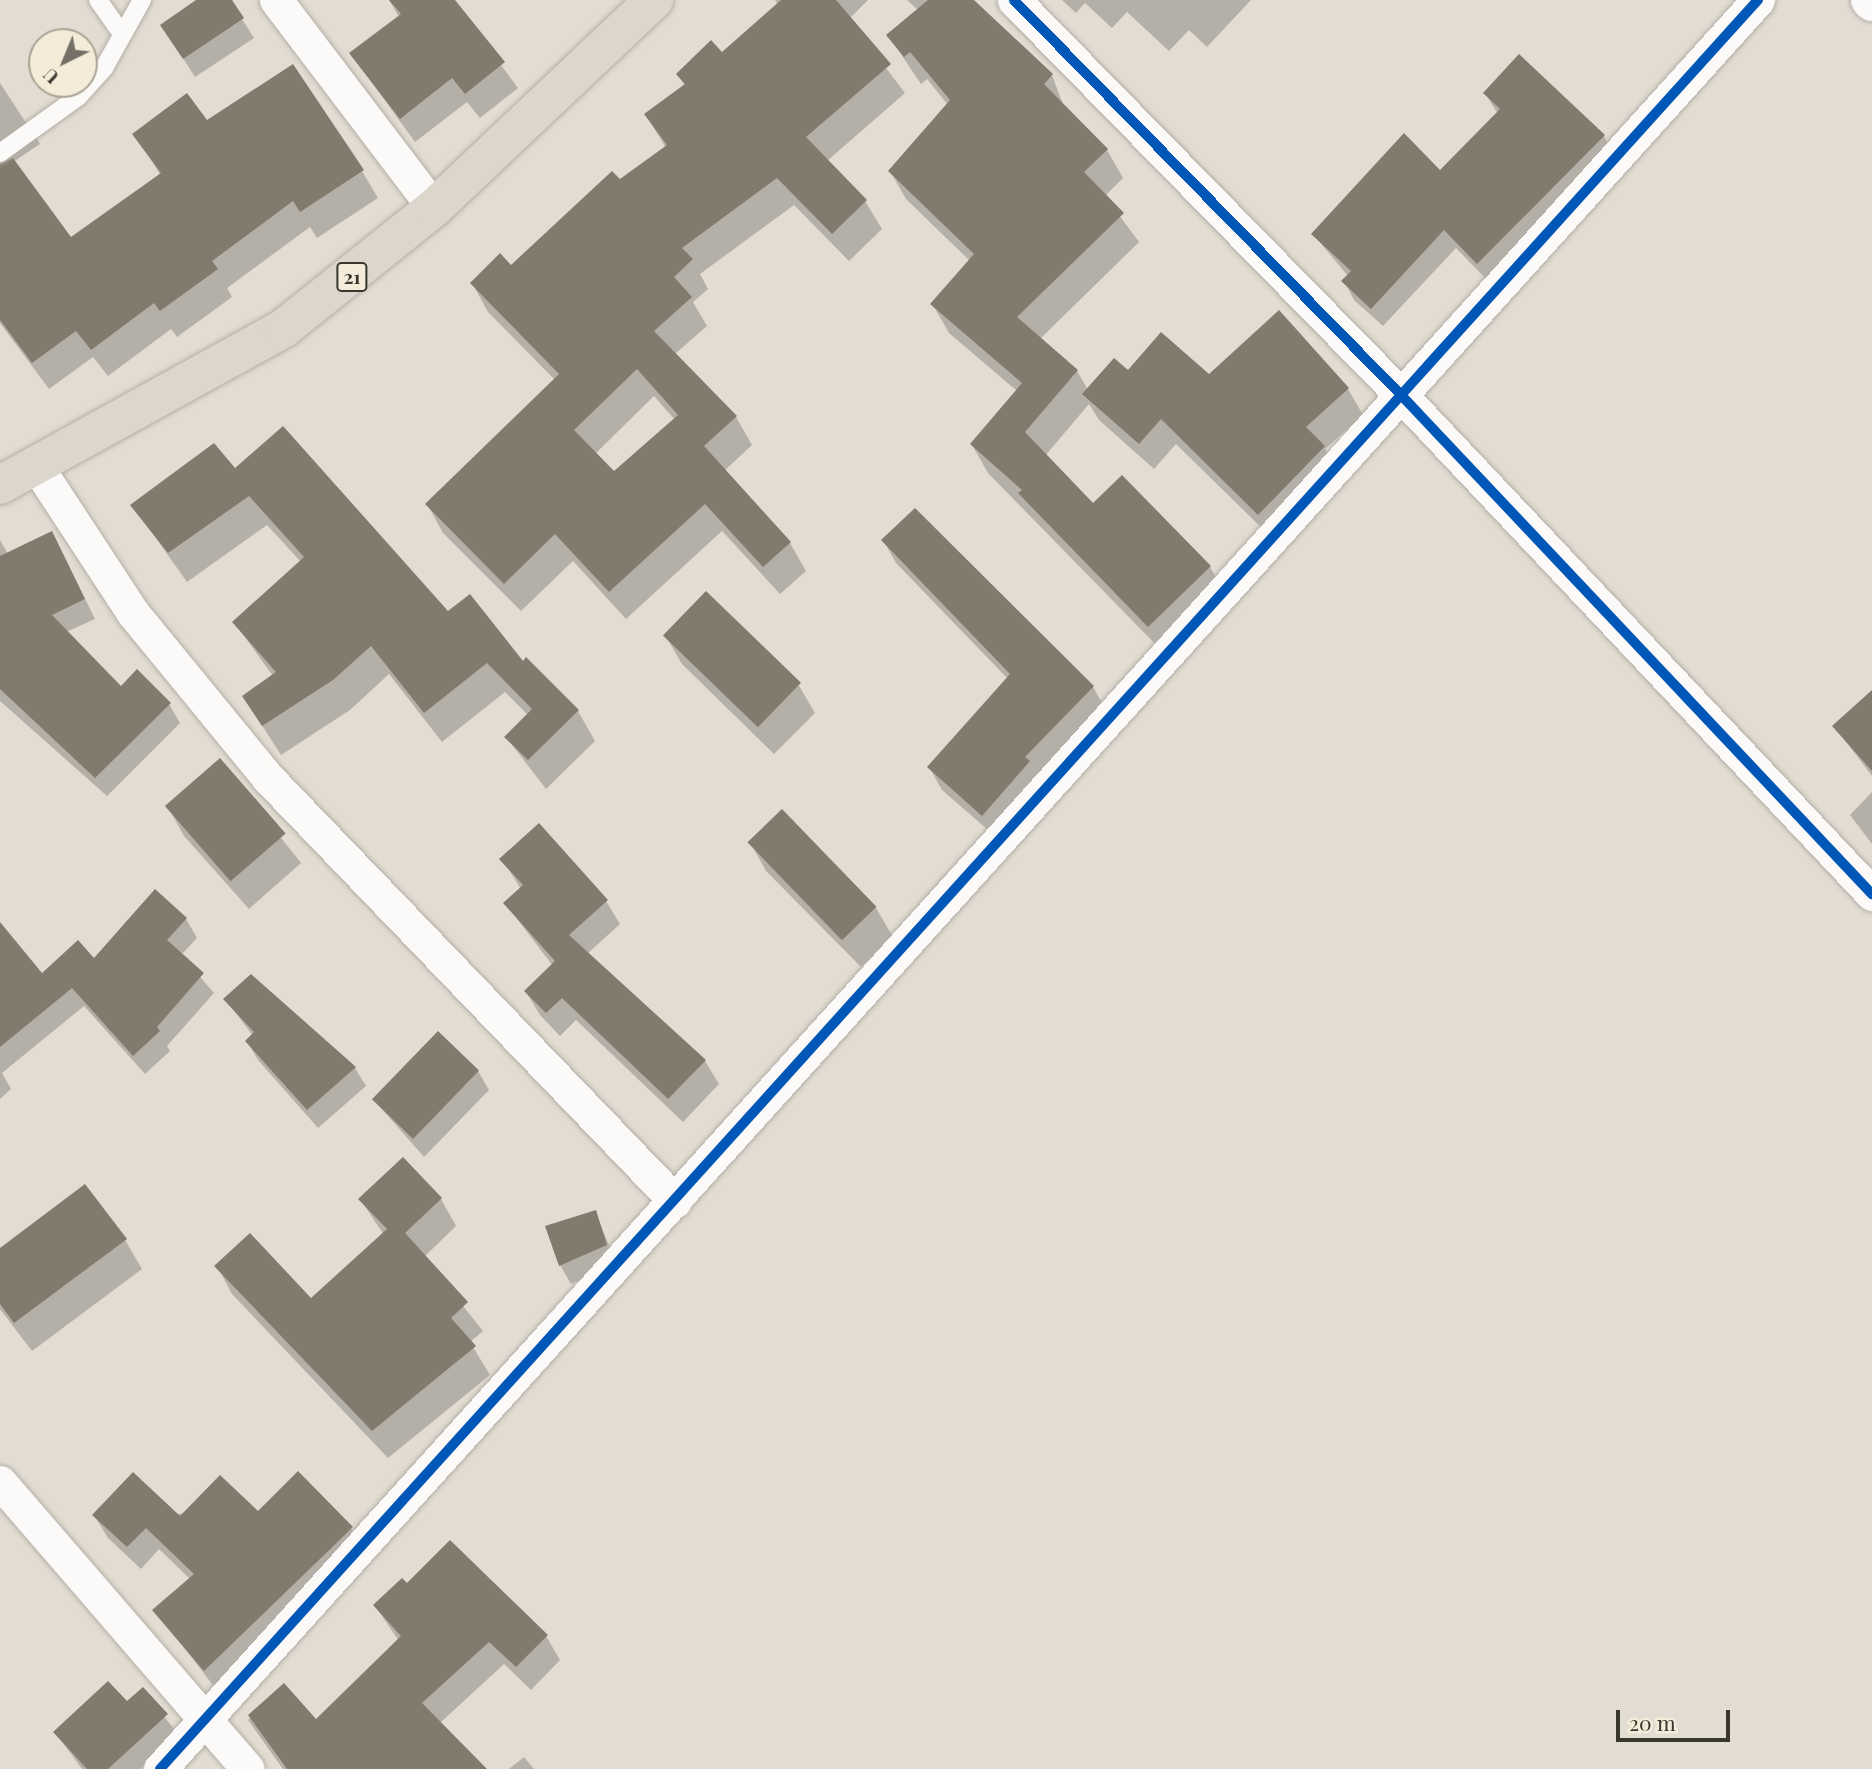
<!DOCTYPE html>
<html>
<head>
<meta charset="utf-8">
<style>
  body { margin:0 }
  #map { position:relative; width:1872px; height:1769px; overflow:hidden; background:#e2dcd2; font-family:"Playfair Display",serif }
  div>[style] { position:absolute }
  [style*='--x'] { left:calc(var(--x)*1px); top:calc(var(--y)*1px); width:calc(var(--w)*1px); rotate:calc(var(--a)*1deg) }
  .shadow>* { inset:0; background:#0003 }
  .building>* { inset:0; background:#817a6d; transform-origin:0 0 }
  .roads { filter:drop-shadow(0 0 2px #b4afa7) drop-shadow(0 0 2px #b4afa7) }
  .service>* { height:18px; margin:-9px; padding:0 9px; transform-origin:9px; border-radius:9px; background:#fbfaf8 }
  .minor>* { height:33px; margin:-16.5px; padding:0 16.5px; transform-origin:16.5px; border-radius:16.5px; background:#fbfaf8 }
  .tertiary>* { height:38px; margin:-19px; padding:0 19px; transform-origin:19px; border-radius:19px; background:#fbfaf8 }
  .trunk>* { height:38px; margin:-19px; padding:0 19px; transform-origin:19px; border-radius:19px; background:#dcd6cc }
  .cycleway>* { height:10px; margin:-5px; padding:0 5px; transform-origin:5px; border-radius:5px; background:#0057b8 }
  span { translate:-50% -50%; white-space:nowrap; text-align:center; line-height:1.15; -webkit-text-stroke:7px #f5ebd9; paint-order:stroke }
  .shield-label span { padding:2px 5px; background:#f5ebd9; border:2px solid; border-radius:5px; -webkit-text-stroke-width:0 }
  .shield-label { font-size:19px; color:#39362e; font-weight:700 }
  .north { position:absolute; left:28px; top:28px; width:70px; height:70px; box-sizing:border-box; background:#f5ebd9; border:2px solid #aaa395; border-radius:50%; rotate:223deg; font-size:19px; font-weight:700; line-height:28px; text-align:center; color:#39362e }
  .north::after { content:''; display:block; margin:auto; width:24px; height:32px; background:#747067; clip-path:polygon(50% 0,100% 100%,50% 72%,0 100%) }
  .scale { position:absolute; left:1616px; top:1710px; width:114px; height:32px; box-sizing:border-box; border:4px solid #39362e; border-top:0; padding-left:9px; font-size:21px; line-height:24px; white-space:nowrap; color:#39362e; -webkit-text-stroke:5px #f5ebd9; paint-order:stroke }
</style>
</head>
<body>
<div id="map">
  <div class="shadow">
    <i style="clip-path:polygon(199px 0,230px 0,254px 38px,195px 77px,162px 25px)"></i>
    <i style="clip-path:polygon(389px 0,453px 0,518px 88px,480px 118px,467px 102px,415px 142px,351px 54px,399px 17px)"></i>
    <i style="clip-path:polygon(evenodd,775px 0,868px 0,849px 19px,905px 93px,827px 161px,865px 201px,882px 229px,849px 261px,794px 205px,700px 274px,708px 289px,693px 302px,707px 326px,675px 354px,736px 417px,752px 445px,724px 471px,790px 543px,806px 571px,780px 594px,722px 531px,626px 619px,573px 561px,521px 611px,443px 533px,427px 504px,555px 380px,488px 312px,472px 283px,511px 267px,666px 148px,646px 115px,685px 86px,678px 75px,722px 54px,778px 5px,775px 0,654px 396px,675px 420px,614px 473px,595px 454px,654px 396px)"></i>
    <i style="clip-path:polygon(907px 0,972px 0,1052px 75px,1064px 107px,1107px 150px,1123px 178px,1105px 196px,1139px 242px,1040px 339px,1077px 371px,1088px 390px,1128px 373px,1209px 376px,1348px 389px,1363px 415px,1325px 449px,1339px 473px,1274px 540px,1176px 444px,1154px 469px,1099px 420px,1089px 404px,1045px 456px,1093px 506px,1210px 567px,1226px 595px,1165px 654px,988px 473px,972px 445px,1017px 391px,949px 333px,933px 305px,970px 261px,906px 199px,890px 171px,948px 105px,927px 79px,921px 84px,888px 35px,918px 10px)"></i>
    <i style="clip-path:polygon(1062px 0,1251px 0,1207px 47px,1189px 30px,1169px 51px,1127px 12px,1112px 28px,1085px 3px,1076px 13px)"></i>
    <i style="clip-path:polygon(0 83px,40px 144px,13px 162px,71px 239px,161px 176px,135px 134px,206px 123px,362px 171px,378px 198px,317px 238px,310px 227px,227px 288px,232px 297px,177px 337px,171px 329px,108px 376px,93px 357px,49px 389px,0 323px)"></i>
    <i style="clip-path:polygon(1485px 93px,1604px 136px,1614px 155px,1489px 282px,1456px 248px,1383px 326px,1354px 300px,1344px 281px,1348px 276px,1313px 234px,1440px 173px,1498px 114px)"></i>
    <i style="clip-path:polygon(235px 471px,523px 663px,578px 711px,595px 741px,546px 789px,506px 737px,528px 715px,505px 692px,442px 742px,389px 674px,350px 710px,281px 755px,244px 697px,273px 676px,234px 622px,301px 562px,267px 525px,187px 582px,133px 506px)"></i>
    <i style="clip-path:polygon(0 540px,8px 554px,62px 552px,95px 619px,66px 632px,121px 688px,169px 704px,180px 723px,107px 796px,0 701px)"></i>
    <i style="clip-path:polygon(883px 540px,1093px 687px,1106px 710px,996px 837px,942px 790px,929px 767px,1008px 679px,896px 563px)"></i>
    <i style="clip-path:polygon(665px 635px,798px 684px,815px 713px,774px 754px,682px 664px)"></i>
    <i style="clip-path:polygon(1872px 693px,1872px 776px,1834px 726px)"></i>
    <i style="clip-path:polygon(220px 761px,301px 863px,249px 909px,184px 836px,168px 807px)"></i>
    <i style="clip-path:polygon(1872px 792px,1872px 844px,1850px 815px)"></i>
    <i style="clip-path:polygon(782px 811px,876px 908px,893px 937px,861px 967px,766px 871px,750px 842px)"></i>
    <i style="clip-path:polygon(502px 859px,606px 901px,620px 924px,587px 954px,705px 1061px,719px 1084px,683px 1122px,576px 1020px,560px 1036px,540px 1015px,526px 992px,553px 966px,505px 903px,521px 889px)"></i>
    <i style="clip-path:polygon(186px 919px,197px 938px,181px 955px,214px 993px,167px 1046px,170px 1051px,145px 1074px,84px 1006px,2px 1073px,11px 1089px,0 1099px,0 925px,41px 976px,94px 960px)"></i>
    <i style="clip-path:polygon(226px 1000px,355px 1068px,366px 1086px,318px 1128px,258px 1060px,247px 1041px,253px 1036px)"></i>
    <i style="clip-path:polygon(478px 1071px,489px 1090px,424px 1157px,374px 1100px)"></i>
    <i style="clip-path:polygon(360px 1199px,441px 1199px,456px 1226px,424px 1257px,483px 1331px,470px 1342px,490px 1375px,388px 1458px,232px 1294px,217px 1266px,311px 1300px,384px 1235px)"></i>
    <i style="clip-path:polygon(595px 1212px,617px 1264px,571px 1284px,560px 1265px)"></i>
    <i style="clip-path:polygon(125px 1240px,142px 1269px,32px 1351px,0 1309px,0 1250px)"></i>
    <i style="clip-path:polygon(258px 1513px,351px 1528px,365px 1551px,219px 1693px,155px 1610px,190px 1579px,159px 1549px,141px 1569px,108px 1538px,94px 1515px)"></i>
    <i style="clip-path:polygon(407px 1586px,546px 1636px,560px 1660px,531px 1690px,504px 1664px,440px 1723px,484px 1769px,283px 1769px,248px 1720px,284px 1685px,316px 1721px,399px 1641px,375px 1606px)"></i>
    <i style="clip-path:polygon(143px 1690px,178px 1734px,140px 1769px,82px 1769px,55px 1732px,127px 1703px)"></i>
    <i style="clip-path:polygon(524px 1757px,534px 1769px,509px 1769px)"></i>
  </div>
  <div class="building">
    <i style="clip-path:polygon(196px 0,232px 0,244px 18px,183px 59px,160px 25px)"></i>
    <i style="clip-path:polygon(389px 0,455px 0,505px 62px,465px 94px,452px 78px,400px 119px,349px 53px,401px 14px)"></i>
    <i style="clip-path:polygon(evenodd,781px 0,836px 0,891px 64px,806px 137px,867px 200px,832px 234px,777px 178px,682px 248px,693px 259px,674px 277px,692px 297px,654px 331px,737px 416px,704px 446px,791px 542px,763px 567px,705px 504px,609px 592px,555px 534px,504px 584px,425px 504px,559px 374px,470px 283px,500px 253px,511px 265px,612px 171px,620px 179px,667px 145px,644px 114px,685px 84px,676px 74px,711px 40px,722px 52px,781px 0,637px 369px,678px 415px,614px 471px,574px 430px,637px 369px)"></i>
    <i style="clip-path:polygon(928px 0,974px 0,1053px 74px,1044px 84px,1108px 149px,1084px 172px,1124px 213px,1017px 317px,1078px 370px,1025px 432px,1093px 503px,1122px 475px,1211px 566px,1148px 627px,1018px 493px,1022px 490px,970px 444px,1022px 383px,930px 304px,974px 254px,888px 171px,950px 100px,910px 52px,904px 57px,886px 35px)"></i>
    <i style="clip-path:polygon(1519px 54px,1605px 135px,1477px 264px,1444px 230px,1371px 309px,1341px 281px,1351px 271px,1311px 234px,1404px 133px,1440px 170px,1500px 109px,1483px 93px)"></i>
    <i style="clip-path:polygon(293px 64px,364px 170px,300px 212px,293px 201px,212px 261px,218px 269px,160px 311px,154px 303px,91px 350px,76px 331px,32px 363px,0 320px,0 164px,13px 158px,71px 237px,161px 173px,132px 134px,187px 93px,207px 120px)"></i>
    <i style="clip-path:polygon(1279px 310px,1349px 388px,1306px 427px,1325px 446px,1258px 515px,1161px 419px,1139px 444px,1082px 394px,1114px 358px,1128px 370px,1161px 332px,1209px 374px)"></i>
    <i style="clip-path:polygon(283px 426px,448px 611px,470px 594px,523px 661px,526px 657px,579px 710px,528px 760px,504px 737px,532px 709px,487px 663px,424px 713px,371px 646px,333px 680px,262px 726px,242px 696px,276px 672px,232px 622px,304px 557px,249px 496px,168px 553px,130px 505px,214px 443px,235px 468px)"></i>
    <i style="clip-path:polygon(915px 508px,1094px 686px,1025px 757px,1030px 761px,982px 816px,927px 767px,1010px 674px,881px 540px)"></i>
    <i style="clip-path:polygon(52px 531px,85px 599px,52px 615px,121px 686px,137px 669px,171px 703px,95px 778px,0 689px,0 556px)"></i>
    <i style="left:706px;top:591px;width:132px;height:62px;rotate:44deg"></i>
    <i style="clip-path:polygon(1872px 690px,1872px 771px,1832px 726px)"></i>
    <i style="left:220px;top:758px;width:100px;height:73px;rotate:49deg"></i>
    <i style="left:782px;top:809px;width:136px;height:48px;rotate:46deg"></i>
    <i style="clip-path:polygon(539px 823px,608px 900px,569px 935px,706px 1060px,668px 1099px,562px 998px,546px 1013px,524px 991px,555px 961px,503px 903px,523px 885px,499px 859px)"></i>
    <i style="clip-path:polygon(155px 889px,187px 918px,167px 940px,204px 973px,157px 1027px,160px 1031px,133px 1056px,72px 988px,0 1047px,0 922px,42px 973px,78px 940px,94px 958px)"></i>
    <i style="clip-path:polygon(251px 974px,356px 1067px,307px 1110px,245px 1041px,254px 1032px,223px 999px)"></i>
    <i style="left:438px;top:1031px;width:57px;height:95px;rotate:44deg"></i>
    <i style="clip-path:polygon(403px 1157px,442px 1198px,405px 1233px,468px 1302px,451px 1318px,476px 1346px,372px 1431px,214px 1266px,250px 1233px,311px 1298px,387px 1229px,358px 1199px)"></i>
    <i style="clip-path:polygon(85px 1184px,127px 1239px,14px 1323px,0 1304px,0 1248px)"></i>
    <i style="clip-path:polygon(596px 1210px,607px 1245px,559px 1266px,545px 1226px)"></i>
    <i style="clip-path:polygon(298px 1471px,353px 1527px,204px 1671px,152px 1610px,194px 1574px,146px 1528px,127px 1547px,92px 1515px,133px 1472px,180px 1516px,220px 1475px,258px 1511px)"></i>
    <i style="clip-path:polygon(450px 1540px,548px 1635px,516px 1667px,489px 1642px,422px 1703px,487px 1769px,287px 1769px,248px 1715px,284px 1683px,316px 1719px,401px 1636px,373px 1605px,402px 1578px,407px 1583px)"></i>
    <i style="clip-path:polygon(108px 1681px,127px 1701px,143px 1687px,168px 1714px,108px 1769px,87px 1769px,53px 1732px)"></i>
  </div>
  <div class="roads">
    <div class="service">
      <i style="--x:98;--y:0;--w:42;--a:54.8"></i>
      <i style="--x:0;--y:153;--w:96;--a:-35.7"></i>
      <i style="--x:78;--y:97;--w:39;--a:-48"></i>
      <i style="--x:104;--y:68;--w:78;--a:-60.8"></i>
    </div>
    <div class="minor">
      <i style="--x:276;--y:0;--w:261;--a:52.8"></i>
      <i style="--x:1014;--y:0;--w:554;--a:45.58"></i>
      <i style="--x:1402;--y:396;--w:685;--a:46.66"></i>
      <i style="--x:38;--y:468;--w:173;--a:56.8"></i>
      <i style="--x:133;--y:613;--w:213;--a:50.7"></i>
      <i style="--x:268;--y:778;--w:587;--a:46.1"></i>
      <i style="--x:0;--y:1482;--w:379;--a:49.2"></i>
      <i style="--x:160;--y:1769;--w:2384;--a:-47.91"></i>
    </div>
    <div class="tertiary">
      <i style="--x:1870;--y:0;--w:3;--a:45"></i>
    </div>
    <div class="trunk">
      <i style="--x:0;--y:485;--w:325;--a:-28.9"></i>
      <i style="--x:284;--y:328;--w:192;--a:-38.7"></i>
      <i style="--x:434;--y:208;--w:303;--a:-43.4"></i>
    </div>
  </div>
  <div class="cycleway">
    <i style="--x:1014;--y:0;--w:554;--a:45.58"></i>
    <i style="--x:1402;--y:396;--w:685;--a:46.66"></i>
    <i style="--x:160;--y:1769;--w:2384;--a:-47.91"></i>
  </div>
  <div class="shield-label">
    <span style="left:352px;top:277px">21</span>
  </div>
  <div class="north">U</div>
  <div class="scale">20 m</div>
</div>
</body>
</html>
